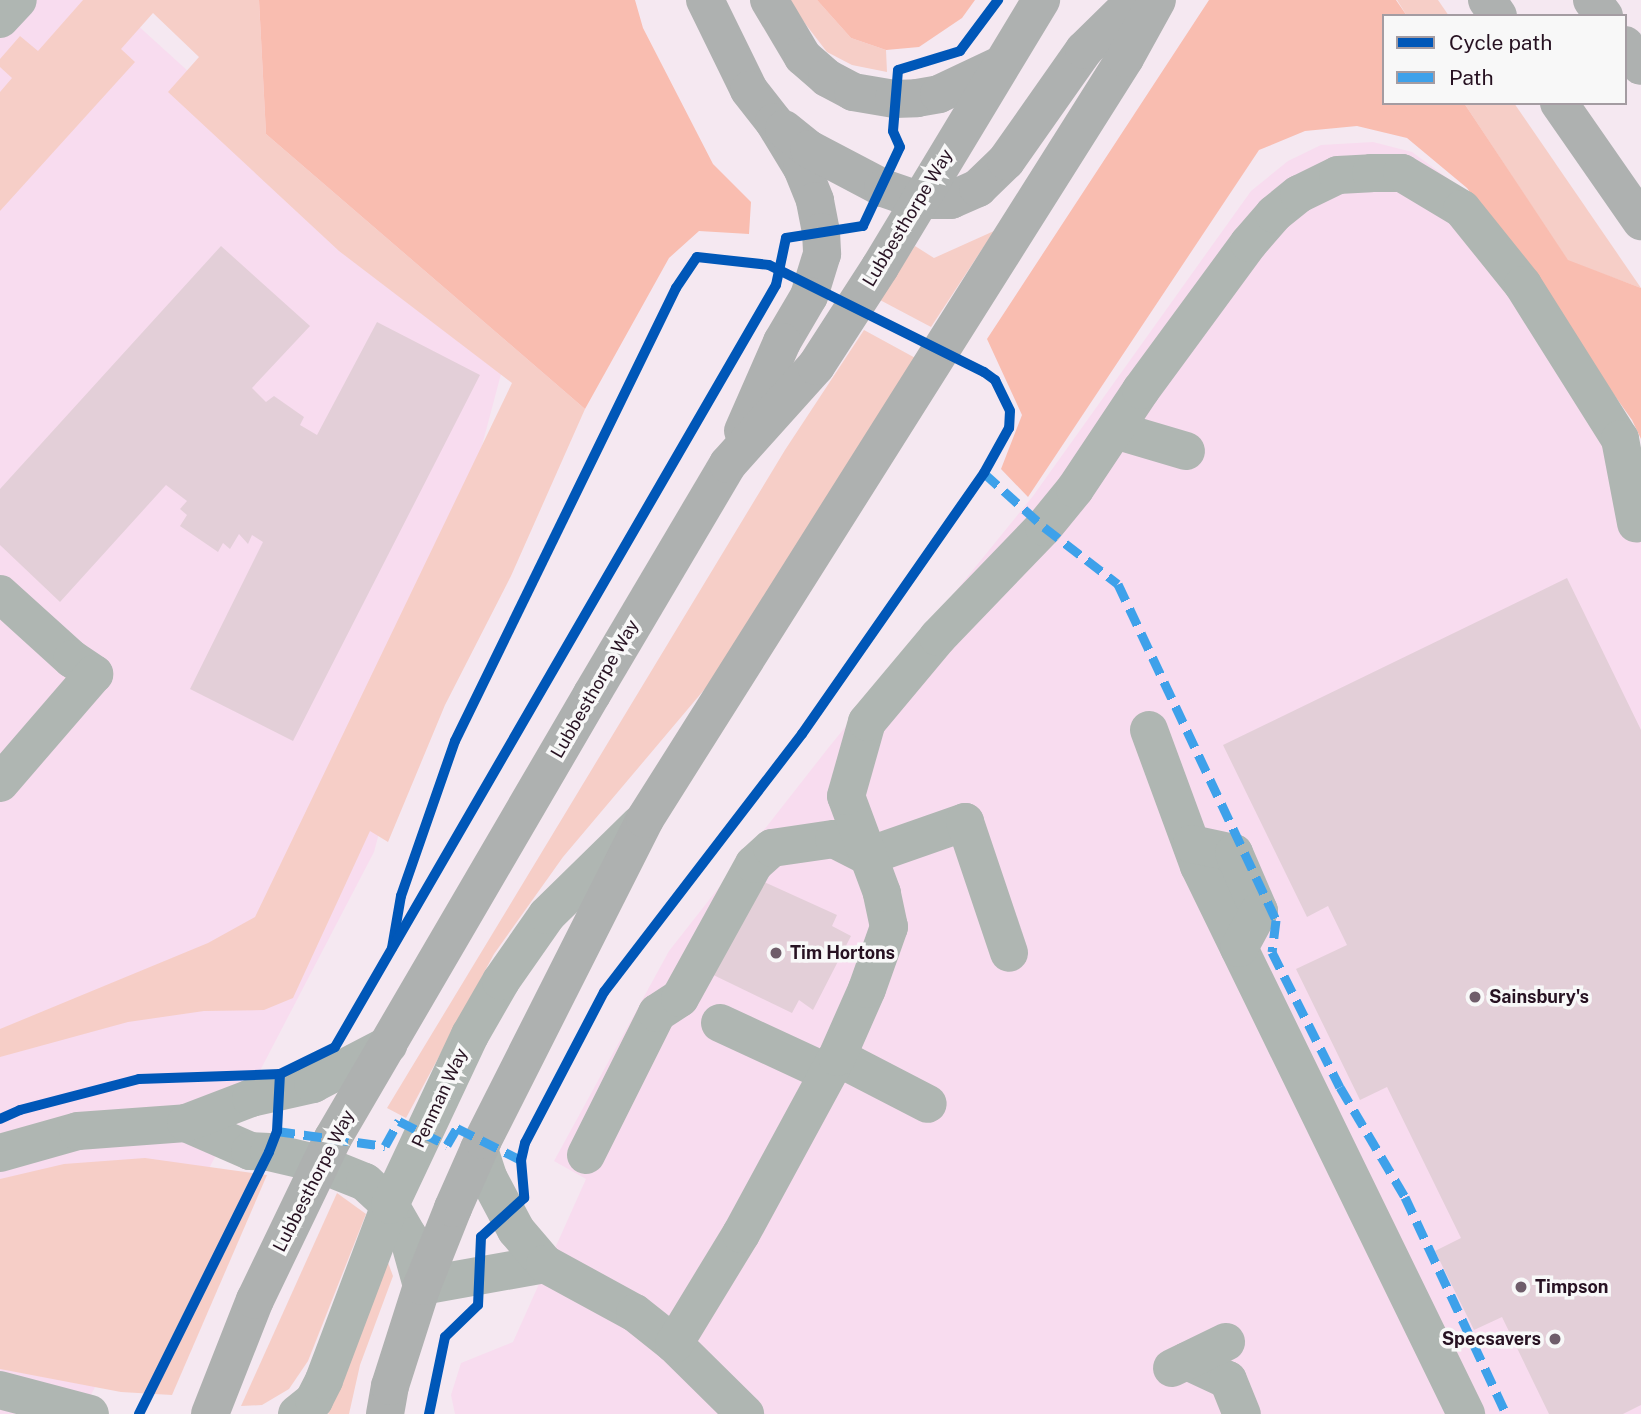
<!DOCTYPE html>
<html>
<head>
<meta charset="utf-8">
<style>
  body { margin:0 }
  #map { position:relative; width:1641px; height:1414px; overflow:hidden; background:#f5e8f1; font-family:"Public Sans",sans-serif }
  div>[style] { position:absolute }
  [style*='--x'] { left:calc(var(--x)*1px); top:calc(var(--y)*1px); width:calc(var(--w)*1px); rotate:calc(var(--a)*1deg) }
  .built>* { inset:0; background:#f8dcef }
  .green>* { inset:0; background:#f6cec7 }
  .forest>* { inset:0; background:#f9bdb0 }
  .building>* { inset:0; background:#e3cfd8 }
  .minor>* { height:38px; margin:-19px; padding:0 19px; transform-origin:19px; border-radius:19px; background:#afb6b2 }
  .highway>* { height:38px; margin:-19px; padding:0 19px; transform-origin:19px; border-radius:19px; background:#aeb1b0 }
  .quiet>* { height:9px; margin-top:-4.5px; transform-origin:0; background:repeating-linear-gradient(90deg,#3ea1ea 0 18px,transparent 0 27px) }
  .cycleway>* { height:10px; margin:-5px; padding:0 5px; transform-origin:5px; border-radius:5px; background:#0057b8 }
  .dots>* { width:19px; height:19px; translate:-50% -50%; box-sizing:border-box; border:4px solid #f8f8f8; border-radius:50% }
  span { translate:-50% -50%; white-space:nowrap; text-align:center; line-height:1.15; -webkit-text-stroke:7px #f8f8f8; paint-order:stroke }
  .street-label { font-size:18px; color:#271222 }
  .poi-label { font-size:18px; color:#271222; font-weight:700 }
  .left { translate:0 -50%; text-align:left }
  .right { translate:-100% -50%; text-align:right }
  .legend { position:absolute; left:1382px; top:14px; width:245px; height:91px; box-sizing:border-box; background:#f8f8f8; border:2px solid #a49ca2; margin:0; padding:9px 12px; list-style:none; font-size:21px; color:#271222 }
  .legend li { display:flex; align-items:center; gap:14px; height:35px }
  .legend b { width:35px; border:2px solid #a49ca2 }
</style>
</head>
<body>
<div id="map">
  <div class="built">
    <i style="clip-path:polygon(0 0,115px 0,113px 3px,505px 359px,374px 852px,81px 1414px,0 1414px)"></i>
    <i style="clip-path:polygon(1373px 142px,1412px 152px,1465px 191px,1641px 450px,1641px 1414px,455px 1414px,451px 1395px,461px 1363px,513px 1342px,586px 1179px,554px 1161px,669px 951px,829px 747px,1033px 496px,1251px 191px,1288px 161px,1321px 145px)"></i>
  </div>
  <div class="green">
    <i style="clip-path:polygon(83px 0,259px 0,266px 134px,585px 409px,511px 576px,445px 705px,388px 842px,370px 831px,293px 998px,264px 1010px,204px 1011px,128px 1022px,0 1057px,0 1029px,208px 943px,255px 917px,512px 383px,339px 251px,168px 92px,199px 57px,153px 13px,121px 49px,135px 62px,0 211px,0 92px,12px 78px,0 67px,0 59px,20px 36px,38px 51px)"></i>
    <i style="clip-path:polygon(790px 0,817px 0,851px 38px,886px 50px,887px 72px,852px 65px,827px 52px,800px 17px)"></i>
    <i style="clip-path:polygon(1397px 0,1438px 0,1449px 16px,1407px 16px)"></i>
    <i style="clip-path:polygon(1464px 103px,1514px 103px,1641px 288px,1568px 261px)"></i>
    <i style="clip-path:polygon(994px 231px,931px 327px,880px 300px,915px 246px,934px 258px)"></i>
    <i style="clip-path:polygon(864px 330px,919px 360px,709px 684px,563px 857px,494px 954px,406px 1118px,387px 1108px,785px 450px)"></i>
    <i style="clip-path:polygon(145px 1158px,267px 1175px,172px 1395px,121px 1392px,0 1369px,0 1179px,64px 1164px)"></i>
    <i style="clip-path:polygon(337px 1193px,366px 1214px,308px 1361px,289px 1389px,262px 1405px,241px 1406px)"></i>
    <i style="clip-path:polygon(386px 1257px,393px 1276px,360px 1365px,349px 1414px,328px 1414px)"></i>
  </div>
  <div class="forest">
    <i style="clip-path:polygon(259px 0,635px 0,643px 28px,713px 164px,751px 202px,749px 234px,699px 231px,669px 258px,585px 409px,266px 134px)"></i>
    <i style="clip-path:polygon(817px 0,975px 0,962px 18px,919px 47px,886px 50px,851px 38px)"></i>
    <i style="clip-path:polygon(1209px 0,1396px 0,1407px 16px,1384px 16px,1384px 103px,1464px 103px,1568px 260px,1641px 288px,1641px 439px,1632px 420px,1467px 188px,1407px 138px,1357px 126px,1305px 131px,1259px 150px,1028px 497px,1001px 469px,1022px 415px,987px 339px)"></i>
  </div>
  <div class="building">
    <i style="clip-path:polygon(221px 246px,310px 326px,252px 388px,266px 402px,274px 396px,304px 417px,300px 425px,317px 435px,377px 322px,480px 375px,293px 741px,190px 689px,263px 542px,252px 535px,248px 544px,239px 534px,230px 549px,223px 543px,218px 552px,180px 526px,187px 515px,180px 509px,187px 501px,166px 485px,60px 602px,0 545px,0 489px)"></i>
    <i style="clip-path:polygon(1567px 578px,1641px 730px,1641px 1405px,1623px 1414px,1549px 1414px,1502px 1317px,1474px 1330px,1435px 1251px,1461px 1238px,1387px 1087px,1360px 1100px,1296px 969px,1347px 945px,1328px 906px,1307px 917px,1223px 745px)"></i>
    <i style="clip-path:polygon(749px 875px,837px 915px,832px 926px,851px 936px,813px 1010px,799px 1000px,792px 1013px,701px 969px)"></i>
  </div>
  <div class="minor">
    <i style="--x:0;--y:19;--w:26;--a:-47"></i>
    <i style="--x:1115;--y:430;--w:74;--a:16.5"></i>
    <i style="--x:0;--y:594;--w:97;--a:42.1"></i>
    <i style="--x:72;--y:659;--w:27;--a:34"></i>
    <i style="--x:94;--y:674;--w:144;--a:130.8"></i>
    <i style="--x:1149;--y:730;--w:145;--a:69.8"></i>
    <i style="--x:1199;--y:866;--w:610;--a:64.02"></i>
    <i style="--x:1192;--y:844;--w:43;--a:12.1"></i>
    <i style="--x:1234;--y:853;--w:63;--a:66.7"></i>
    <i style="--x:1259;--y:911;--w:42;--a:118.4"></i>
    <i style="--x:720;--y:1023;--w:119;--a:24.8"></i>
    <i style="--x:837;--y:1057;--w:102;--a:27.3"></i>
    <i style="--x:186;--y:1123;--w:70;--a:23.6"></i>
    <i style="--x:250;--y:1151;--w:19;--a:3"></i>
    <i style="--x:269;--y:1152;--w:52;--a:13.2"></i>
    <i style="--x:320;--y:1164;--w:48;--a:21.8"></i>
    <i style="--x:365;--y:1182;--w:34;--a:43"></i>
    <i style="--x:390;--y:1205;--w:36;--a:60"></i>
    <i style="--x:408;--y:1236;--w:52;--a:74.4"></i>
    <i style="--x:422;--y:1286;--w:125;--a:-10.1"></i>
    <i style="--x:479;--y:1149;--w:32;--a:72"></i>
    <i style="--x:489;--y:1179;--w:58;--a:62.1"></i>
    <i style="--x:516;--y:1230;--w:45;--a:49.5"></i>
    <i style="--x:545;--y:1264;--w:102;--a:28.6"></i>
    <i style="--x:635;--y:1313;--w:50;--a:38.5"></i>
    <i style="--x:674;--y:1344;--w:100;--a:44.6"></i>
    <i style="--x:0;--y:1153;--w:81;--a:-15.8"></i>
    <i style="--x:78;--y:1131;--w:108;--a:-4.2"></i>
    <i style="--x:186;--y:1123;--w:70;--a:-21"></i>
    <i style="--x:251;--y:1098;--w:64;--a:-12.7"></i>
    <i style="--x:313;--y:1084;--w:85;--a:-27.5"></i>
    <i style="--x:586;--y:1155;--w:159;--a:-63.4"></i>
    <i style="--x:657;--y:1013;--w:27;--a:-33"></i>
    <i style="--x:680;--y:998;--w:153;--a:-61.1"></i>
    <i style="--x:754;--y:864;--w:24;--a:-42"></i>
    <i style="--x:772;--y:848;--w:63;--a:-8.3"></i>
    <i style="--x:834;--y:839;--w:38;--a:27"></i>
    <i style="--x:868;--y:856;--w:103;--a:-19.3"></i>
    <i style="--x:965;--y:822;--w:138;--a:71.4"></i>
    <i style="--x:674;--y:1344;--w:129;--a:-58.7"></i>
    <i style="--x:741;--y:1234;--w:201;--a:-61.5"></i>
    <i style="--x:837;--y:1057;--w:74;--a:-66.2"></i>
    <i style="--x:867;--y:989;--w:66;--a:-70.5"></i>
    <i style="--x:889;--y:927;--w:35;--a:-102"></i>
    <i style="--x:882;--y:893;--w:103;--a:-110.4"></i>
    <i style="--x:846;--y:796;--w:77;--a:-74.2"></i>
    <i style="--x:867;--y:722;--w:111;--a:-50.1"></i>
    <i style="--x:938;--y:637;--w:153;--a:-46.1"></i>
    <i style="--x:1044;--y:527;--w:49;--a:-50.8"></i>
    <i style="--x:1075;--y:489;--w:119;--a:-56.3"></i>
    <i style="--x:1141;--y:390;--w:182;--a:-53.7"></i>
    <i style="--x:1249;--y:243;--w:38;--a:-49"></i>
    <i style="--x:1274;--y:214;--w:32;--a:-39"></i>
    <i style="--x:1299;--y:194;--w:43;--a:-26"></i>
    <i style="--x:1338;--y:175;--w:33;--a:-3"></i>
    <i style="--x:1371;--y:173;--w:31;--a:0"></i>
    <i style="--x:1402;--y:173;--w:70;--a:31"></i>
    <i style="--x:1462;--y:209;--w:97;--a:51.2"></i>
    <i style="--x:1523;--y:285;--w:182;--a:57.8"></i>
    <i style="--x:1620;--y:439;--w:86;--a:79.2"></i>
    <i style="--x:1187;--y:1361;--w:45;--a:24.9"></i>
    <i style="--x:1228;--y:1380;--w:37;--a:68"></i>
    <i style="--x:1172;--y:1368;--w:60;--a:-25.7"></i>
    <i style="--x:0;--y:1390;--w:93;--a:14.9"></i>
    <i style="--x:297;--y:1414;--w:22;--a:-39"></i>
    <i style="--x:314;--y:1400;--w:22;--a:-63"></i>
    <i style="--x:324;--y:1380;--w:187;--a:-69.3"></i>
    <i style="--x:390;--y:1205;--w:188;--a:-64.8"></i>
    <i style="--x:470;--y:1035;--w:62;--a:-60.1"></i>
    <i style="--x:501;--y:981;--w:80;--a:-55.1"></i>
    <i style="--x:547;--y:915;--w:129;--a:-44.4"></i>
  </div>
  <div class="highway">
    <i style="--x:705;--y:0;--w:100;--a:63.9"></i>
    <i style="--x:749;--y:90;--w:41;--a:52"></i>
    <i style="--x:774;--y:122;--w:54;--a:58.7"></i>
    <i style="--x:802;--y:168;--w:35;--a:68"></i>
    <i style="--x:815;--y:201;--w:32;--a:79"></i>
    <i style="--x:821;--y:232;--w:22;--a:87"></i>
    <i style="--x:822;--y:254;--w:44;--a:107.2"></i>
    <i style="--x:809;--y:296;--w:53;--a:120.4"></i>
    <i style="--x:782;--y:342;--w:97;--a:113.7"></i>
    <i style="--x:769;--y:0;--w:66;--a:59.2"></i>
    <i style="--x:803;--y:57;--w:32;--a:41"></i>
    <i style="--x:827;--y:78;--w:30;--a:28"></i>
    <i style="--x:853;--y:92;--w:42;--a:9.7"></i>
    <i style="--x:894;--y:99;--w:23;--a:-2"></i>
    <i style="--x:917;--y:98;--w:22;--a:-10"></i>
    <i style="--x:939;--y:94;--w:68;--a:-25.4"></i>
    <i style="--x:1487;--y:0;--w:19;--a:55"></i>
    <i style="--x:1592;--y:0;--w:20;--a:53"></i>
    <i style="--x:1625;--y:45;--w:26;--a:53"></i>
    <i style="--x:1559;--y:103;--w:144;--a:55.2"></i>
    <i style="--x:784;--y:129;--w:32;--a:39"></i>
    <i style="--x:809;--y:149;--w:84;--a:27.8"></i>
    <i style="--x:883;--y:188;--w:37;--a:19"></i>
    <i style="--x:918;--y:200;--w:33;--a:0"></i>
    <i style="--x:951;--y:200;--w:30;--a:-24"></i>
    <i style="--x:978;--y:188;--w:39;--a:-44"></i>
    <i style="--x:1006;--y:161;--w:136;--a:-54.9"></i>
    <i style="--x:1084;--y:50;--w:71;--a:-44.4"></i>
    <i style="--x:210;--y:1414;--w:123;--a:-68.5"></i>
    <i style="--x:255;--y:1300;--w:180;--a:-64.3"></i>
    <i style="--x:333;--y:1138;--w:514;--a:-59.74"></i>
    <i style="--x:592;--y:694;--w:267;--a:-59.4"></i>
    <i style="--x:728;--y:464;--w:132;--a:-48.1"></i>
    <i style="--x:816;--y:366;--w:118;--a:-57.1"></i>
    <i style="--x:880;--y:267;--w:312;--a:-58.9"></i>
    <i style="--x:385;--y:1414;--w:28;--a:-80"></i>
    <i style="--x:390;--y:1386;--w:105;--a:-72.3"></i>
    <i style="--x:422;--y:1286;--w:84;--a:-68.3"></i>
    <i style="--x:453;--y:1208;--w:74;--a:-66.2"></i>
    <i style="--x:483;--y:1140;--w:360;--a:-63.2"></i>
    <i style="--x:645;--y:819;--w:900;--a:-57.76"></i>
    <i style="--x:1125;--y:58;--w:66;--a:-61.1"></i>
  </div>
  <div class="quiet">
    <i style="--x:984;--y:473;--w:81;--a:42"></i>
    <i style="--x:1044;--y:527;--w:93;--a:37.6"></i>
    <i style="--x:1118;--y:584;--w:371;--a:64.8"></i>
    <i style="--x:1276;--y:920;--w:32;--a:97"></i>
    <i style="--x:1272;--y:952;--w:151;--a:63.3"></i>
    <i style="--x:1340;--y:1087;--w:128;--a:59.4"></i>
    <i style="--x:1405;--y:1197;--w:239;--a:65"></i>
    <i style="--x:277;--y:1131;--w:109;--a:7.9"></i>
    <i style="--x:385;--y:1146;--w:29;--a:-61"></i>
    <i style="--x:399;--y:1121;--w:54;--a:26.6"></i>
    <i style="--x:447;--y:1145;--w:20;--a:-60"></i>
    <i style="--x:457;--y:1128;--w:72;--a:26.6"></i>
  </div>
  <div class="cycleway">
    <i style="--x:392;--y:948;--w:53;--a:-80.2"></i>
    <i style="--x:401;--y:896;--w:164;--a:-70.8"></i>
    <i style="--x:455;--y:741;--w:504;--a:-63.99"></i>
    <i style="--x:676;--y:288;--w:37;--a:-56"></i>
    <i style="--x:697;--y:257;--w:72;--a:6.3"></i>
    <i style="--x:769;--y:265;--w:240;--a:26.5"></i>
    <i style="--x:984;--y:372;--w:14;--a:36"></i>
    <i style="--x:995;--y:380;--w:34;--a:64"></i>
    <i style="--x:1010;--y:411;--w:17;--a:93"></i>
    <i style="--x:1009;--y:428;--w:51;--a:119.1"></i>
    <i style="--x:984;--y:473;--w:318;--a:124.9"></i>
    <i style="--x:802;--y:734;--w:325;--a:127.5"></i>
    <i style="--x:604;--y:992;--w:170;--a:117.6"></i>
    <i style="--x:525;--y:1143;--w:17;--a:103"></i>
    <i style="--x:521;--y:1160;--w:38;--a:85"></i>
    <i style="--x:524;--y:1198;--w:58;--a:137.8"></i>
    <i style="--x:481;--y:1237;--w:68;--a:92.5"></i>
    <i style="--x:478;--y:1305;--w:46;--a:135.9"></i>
    <i style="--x:445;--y:1337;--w:79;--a:101.7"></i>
    <i style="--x:0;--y:1119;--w:22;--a:-24"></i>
    <i style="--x:20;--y:1110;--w:123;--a:-14.6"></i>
    <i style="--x:139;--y:1079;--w:141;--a:-2"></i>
    <i style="--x:139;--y:1414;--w:292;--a:-63.6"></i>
    <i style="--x:269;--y:1152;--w:22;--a:-69"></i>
    <i style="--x:277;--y:1131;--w:57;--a:-87"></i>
    <i style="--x:280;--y:1074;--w:61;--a:-26.1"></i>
    <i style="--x:335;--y:1047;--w:880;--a:-59.94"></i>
    <i style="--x:776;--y:285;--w:48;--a:-78"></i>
    <i style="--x:786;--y:238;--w:78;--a:-8.9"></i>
    <i style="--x:863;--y:226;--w:87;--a:-64.9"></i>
    <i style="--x:900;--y:147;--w:17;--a:-114"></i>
    <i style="--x:893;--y:131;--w:61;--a:-85.3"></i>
    <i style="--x:898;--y:70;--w:65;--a:-17"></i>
    <i style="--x:960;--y:51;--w:64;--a:-53.3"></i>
  </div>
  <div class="dots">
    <i style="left:776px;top:953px;background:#6f5d6a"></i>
    <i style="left:1475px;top:997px;background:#6f5d6a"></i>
    <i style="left:1521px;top:1287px;background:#6f5d6a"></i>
    <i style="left:1555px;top:1339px;background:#6f5d6a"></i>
  </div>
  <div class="street-label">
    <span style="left:908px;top:218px;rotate:-59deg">Lubbesthorpe Way</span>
    <span style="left:595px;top:689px;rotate:-60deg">Lubbesthorpe Way</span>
    <span style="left:440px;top:1098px;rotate:-65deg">Penman Way</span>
    <span style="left:314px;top:1181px;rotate:-63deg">Lubbesthorpe Way</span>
  </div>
  <div class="poi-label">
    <span class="left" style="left:790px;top:953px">Tim Hortons</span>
    <span class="left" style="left:1489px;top:997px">Sainsbury's</span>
    <span class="left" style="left:1535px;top:1287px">Timpson</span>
    <span class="right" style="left:1541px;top:1339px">Specsavers</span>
  </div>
  <ul class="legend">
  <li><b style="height:9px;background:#0057b8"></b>Cycle path</li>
  <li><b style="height:9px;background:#3ea1ea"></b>Path</li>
  </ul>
</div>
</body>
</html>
